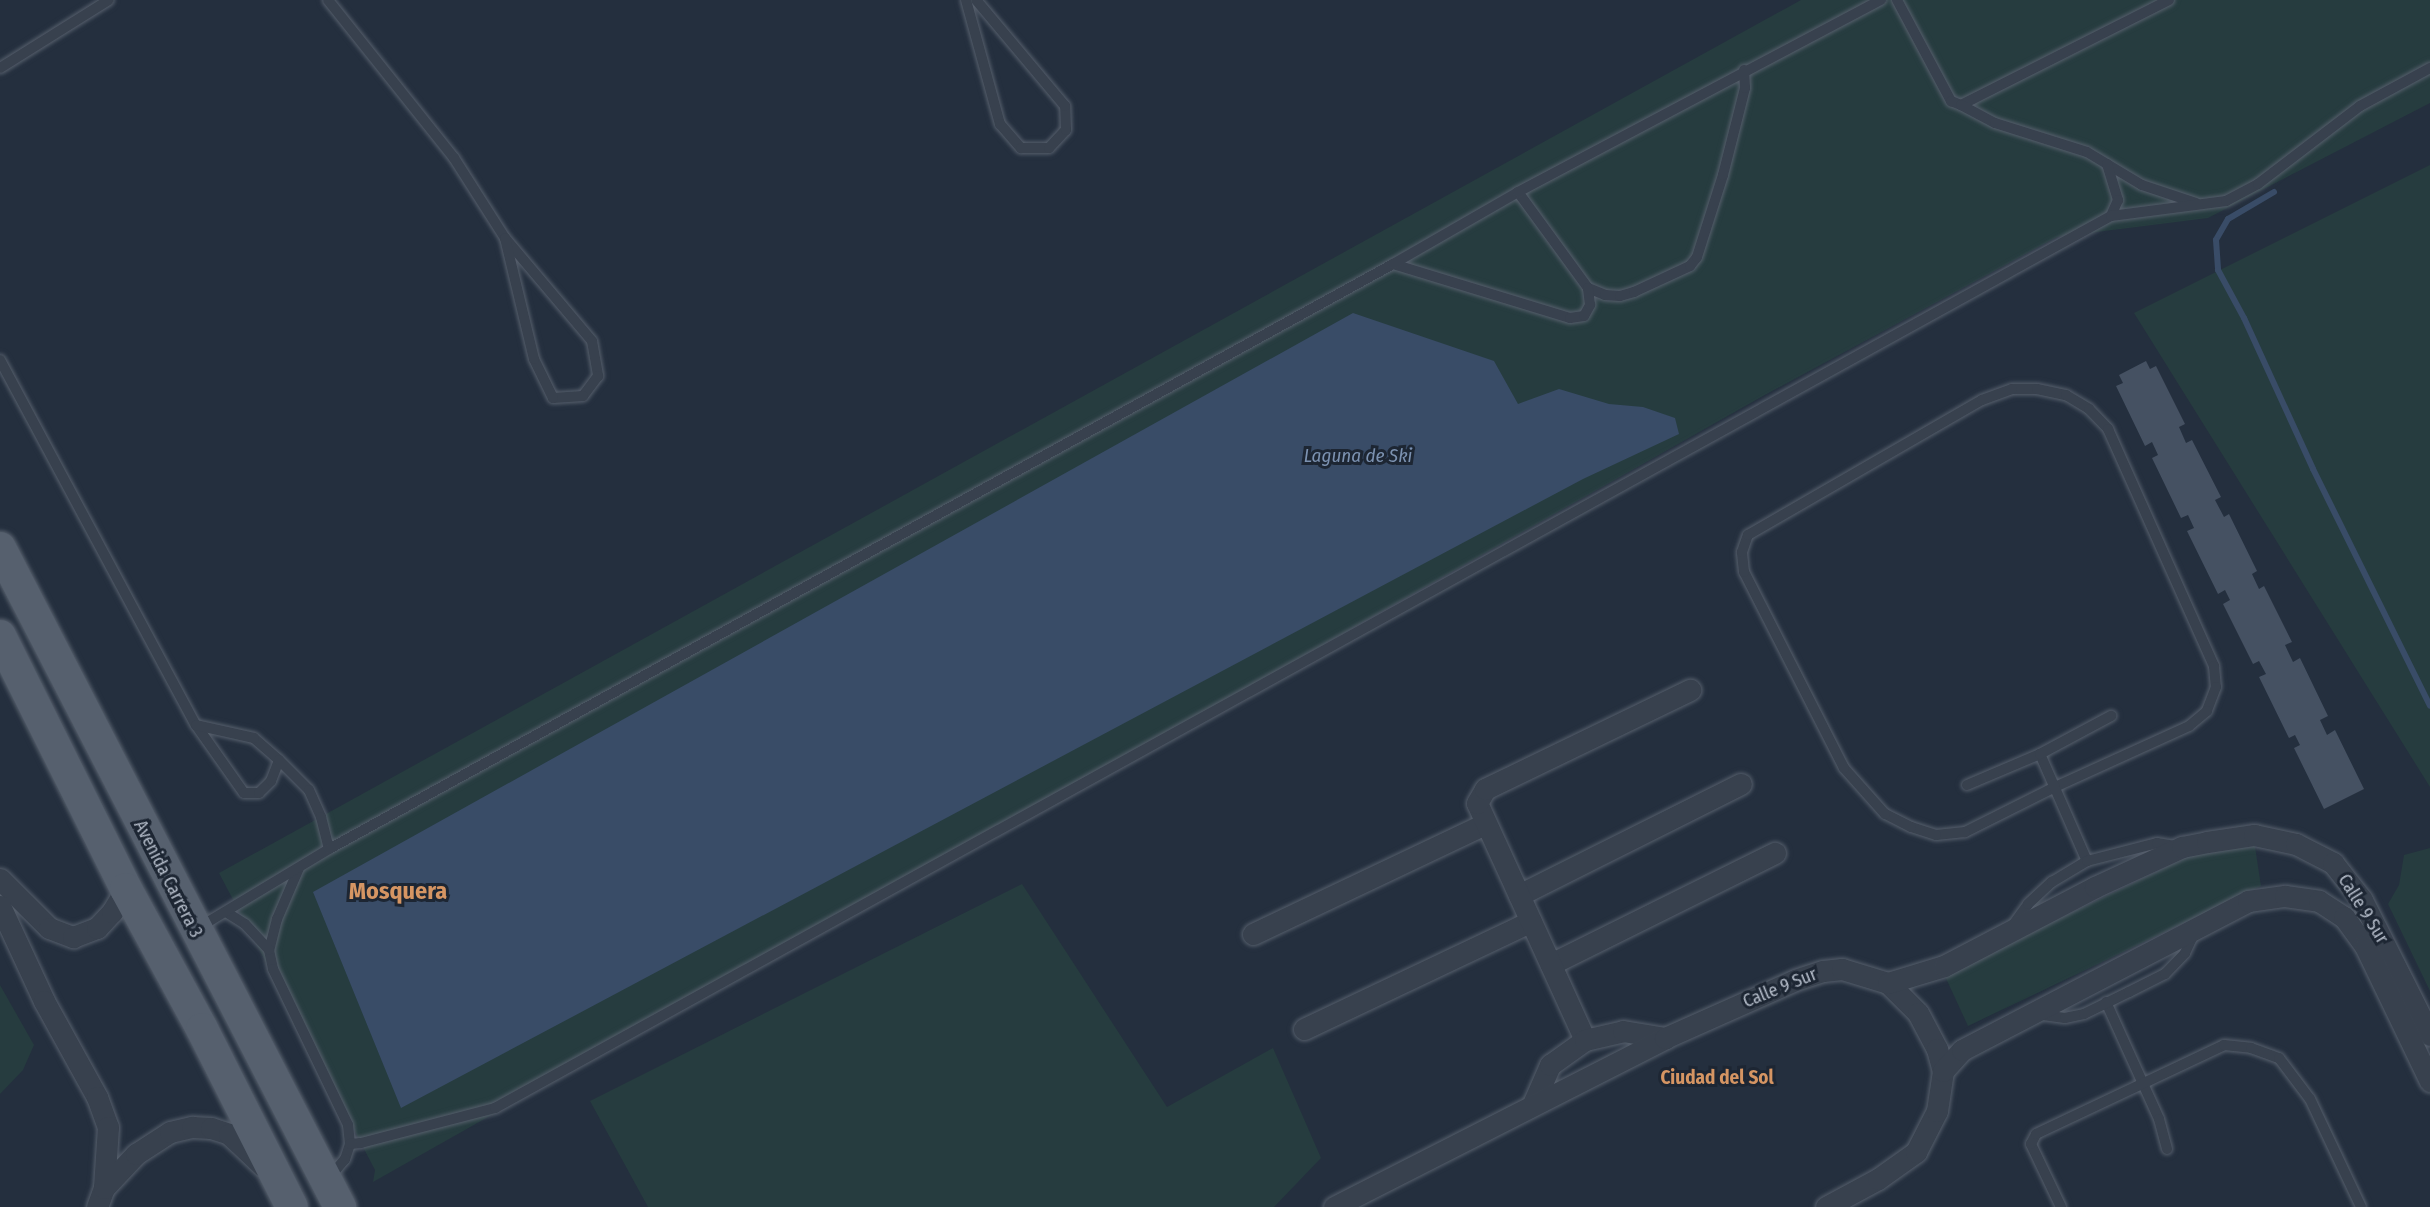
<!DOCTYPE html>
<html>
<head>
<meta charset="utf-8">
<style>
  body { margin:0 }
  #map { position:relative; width:2430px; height:1207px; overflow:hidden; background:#242f3e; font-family:"Fira Sans Condensed",sans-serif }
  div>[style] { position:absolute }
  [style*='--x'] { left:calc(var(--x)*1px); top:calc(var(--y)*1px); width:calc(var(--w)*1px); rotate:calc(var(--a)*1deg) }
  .green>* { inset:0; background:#263c3f }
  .water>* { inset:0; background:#394c67 }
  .stream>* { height:6px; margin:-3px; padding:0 3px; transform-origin:3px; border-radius:3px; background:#394c67 }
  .building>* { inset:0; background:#455162 }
  .roads { filter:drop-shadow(0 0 2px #565f6c) drop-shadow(0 0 2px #565f6c) }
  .lane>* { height:10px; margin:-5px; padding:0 5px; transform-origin:5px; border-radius:5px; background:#38414e }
  .street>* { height:21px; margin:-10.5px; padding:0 10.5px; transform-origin:10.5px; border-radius:10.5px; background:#38414e }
  .primary>* { height:32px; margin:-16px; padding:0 16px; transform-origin:16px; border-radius:16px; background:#56606e }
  span { translate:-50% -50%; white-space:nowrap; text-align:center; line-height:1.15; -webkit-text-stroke:6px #1d2633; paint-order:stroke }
  .street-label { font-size:18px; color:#b4bcc9 }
  .water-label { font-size:19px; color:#7c92b1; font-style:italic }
  .neighbourhood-label { font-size:19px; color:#d59563; font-weight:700 }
  .district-label { font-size:24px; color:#d59563; font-weight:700 }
</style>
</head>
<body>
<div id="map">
  <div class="green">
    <i style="clip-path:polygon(1801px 0,2430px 0,2430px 103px,2208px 218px,2057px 237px,1763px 396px,373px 1182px,375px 1170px,219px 873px)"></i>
    <i style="clip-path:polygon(2430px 165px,2430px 787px,2134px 313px)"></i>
    <i style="clip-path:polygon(2254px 840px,2261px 886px,1968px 1026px,1944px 974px,2210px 846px)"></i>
    <i style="clip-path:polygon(2430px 848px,2430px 991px,2388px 904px,2399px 885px,2404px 855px)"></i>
    <i style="clip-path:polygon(1022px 884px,1167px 1107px,1273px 1048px,1321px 1158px,1274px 1207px,648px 1207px,590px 1101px)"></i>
    <i style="clip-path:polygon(0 985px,34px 1045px,23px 1070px,0 1094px)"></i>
  </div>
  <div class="water">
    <i style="clip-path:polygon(1353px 313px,1494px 361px,1518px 404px,1559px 389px,1609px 404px,1643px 407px,1675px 418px,1679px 434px,1583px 479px,401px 1108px,313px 892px)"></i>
  </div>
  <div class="stream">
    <i style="--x:2274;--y:192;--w:53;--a:149.6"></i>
    <i style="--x:2228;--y:219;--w:24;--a:120"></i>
    <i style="--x:2216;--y:240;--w:30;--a:86"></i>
    <i style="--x:2218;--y:270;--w:55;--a:61.6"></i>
    <i style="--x:2244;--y:318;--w:166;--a:65.4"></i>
    <i style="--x:2313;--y:469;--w:264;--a:63.7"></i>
  </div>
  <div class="building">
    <i style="clip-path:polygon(2146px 361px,2150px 369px,2156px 366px,2185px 424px,2179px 427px,2186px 443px,2192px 440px,2221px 497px,2215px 500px,2224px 517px,2229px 514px,2257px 571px,2252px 574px,2259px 589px,2264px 586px,2292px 642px,2285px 645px,2293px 662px,2300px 658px,2328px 716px,2320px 720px,2327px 735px,2335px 730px,2364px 789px,2324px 809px,2294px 748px,2300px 745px,2295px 735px,2289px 738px,2259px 677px,2266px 674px,2259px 661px,2253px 664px,2223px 604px,2230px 600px,2225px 590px,2218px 594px,2187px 531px,2194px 528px,2188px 515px,2181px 518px,2152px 458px,2158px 455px,2152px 442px,2145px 446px,2116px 386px,2123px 383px,2119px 375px)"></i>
  </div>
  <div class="roads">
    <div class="lane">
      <i style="--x:328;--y:0;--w:202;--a:51.4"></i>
      <i style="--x:454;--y:158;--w:95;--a:57.5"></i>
      <i style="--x:505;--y:238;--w:135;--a:49.8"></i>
      <i style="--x:592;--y:341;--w:36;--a:80"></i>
      <i style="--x:598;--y:376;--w:25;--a:127"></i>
      <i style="--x:583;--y:396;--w:30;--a:176"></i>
      <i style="--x:553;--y:398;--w:43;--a:-116"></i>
      <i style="--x:534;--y:359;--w:124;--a:-103.5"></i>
      <i style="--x:966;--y:0;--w:129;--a:74.7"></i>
      <i style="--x:1000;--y:124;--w:32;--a:49"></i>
      <i style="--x:1021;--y:148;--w:28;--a:0"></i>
      <i style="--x:1049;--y:148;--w:25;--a:-47"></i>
      <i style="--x:1066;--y:130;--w:24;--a:-92"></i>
      <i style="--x:1065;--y:106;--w:138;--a:-130"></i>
      <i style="--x:1897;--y:0;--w:115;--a:61.9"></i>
      <i style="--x:1951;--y:101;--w:11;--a:22"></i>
      <i style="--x:1961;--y:105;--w:233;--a:-26.8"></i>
      <i style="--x:0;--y:68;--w:128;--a:-32"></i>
      <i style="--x:1961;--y:105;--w:38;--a:28"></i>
      <i style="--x:1995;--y:123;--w:96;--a:17.5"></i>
      <i style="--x:2087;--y:152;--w:64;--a:31"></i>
      <i style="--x:2142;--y:185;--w:57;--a:18.4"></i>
      <i style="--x:2107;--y:164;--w:38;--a:73"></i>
      <i style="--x:2118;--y:200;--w:17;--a:114"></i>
      <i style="--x:1518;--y:192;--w:119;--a:53.9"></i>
      <i style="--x:1588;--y:288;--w:18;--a:22"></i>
      <i style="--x:1605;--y:295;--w:15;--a:4"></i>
      <i style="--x:1620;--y:296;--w:15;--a:-16"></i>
      <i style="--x:1634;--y:292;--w:62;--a:-24.9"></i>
      <i style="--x:1690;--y:266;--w:11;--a:-52"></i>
      <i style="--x:1697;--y:257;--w:86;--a:-72.4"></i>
      <i style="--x:1723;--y:175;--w:90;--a:-75.8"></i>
      <i style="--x:1745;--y:88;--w:18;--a:-93"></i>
      <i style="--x:1393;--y:264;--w:185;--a:17"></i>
      <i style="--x:1570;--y:318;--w:14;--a:-8"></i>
      <i style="--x:1584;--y:316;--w:13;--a:-61"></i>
      <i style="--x:1590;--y:305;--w:17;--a:-97"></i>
      <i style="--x:0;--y:360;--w:414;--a:61.8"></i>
      <i style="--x:196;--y:725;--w:83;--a:54.8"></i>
      <i style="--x:244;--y:793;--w:15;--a:0"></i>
      <i style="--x:259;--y:793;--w:17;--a:-45"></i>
      <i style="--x:271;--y:781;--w:22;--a:-69"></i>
      <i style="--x:279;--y:760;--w:33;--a:-139"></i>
      <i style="--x:254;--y:738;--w:59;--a:-167.4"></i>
      <i style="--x:2012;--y:389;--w:25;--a:0"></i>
      <i style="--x:2037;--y:389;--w:30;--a:12"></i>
      <i style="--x:2066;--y:395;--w:27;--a:31"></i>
      <i style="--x:2089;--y:409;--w:28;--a:46"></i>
      <i style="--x:2108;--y:429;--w:260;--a:65.9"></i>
      <i style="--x:2214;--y:666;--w:21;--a:85"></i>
      <i style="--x:2216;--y:687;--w:26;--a:111"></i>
      <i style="--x:2207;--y:711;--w:23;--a:140"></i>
      <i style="--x:2189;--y:726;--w:147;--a:155.5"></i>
      <i style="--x:2055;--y:787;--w:101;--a:153.4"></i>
      <i style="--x:1965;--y:832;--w:29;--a:174"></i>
      <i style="--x:1936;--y:835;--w:26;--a:-162"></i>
      <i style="--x:1911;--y:827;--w:29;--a:-153"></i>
      <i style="--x:1885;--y:814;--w:62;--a:-131.7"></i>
      <i style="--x:1844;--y:768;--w:220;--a:-117"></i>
      <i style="--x:1744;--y:572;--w:20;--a:-96"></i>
      <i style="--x:1742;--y:552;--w:18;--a:-71"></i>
      <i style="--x:1748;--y:535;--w:270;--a:-30"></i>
      <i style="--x:1982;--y:400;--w:32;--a:-20"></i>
      <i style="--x:2040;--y:754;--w:117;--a:66.3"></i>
      <i style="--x:279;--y:760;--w:42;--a:45"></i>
      <i style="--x:309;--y:790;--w:30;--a:66"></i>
      <i style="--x:321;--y:817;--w:33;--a:76"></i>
      <i style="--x:1967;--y:785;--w:79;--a:-23"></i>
      <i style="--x:2040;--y:754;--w:81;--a:-28.2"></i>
      <i style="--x:299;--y:868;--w:56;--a:113.3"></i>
      <i style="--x:277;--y:919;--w:32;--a:104"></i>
      <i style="--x:269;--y:950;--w:19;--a:78"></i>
      <i style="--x:273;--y:969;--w:173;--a:64.3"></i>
      <i style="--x:348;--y:1125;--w:19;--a:84"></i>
      <i style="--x:350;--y:1144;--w:16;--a:108"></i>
      <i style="--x:345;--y:1159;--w:25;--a:130"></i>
      <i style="--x:226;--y:912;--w:22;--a:32"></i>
      <i style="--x:245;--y:924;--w:35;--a:47"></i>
      <i style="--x:2013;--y:925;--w:26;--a:-54"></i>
      <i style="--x:2028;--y:904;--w:33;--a:-43"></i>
      <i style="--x:2052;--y:882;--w:41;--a:-31"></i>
      <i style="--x:2087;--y:861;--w:72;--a:-14.4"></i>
      <i style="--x:2157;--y:843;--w:18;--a:9"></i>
      <i style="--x:198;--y:928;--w:153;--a:-31.1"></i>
      <i style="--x:329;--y:849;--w:1214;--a:-28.8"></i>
      <i style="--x:1393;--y:264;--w:144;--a:-29.9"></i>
      <i style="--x:1518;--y:192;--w:411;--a:-27.9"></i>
      <i style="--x:2106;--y:1002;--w:128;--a:65.6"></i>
      <i style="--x:2159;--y:1119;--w:31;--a:75"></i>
      <i style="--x:2036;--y:1014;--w:29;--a:8"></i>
      <i style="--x:2065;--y:1018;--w:19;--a:-12"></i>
      <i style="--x:2084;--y:1014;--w:50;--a:-26.1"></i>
      <i style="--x:2129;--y:992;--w:40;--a:-26.6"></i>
      <i style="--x:2165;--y:974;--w:29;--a:-46"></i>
      <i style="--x:2185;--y:953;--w:23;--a:-65"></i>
      <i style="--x:350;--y:1144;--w:11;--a:-5"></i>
      <i style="--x:361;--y:1143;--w:138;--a:-14.6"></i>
      <i style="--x:495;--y:1108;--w:1846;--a:-28.9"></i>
      <i style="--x:2111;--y:216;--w:116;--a:-7.4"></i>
      <i style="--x:2226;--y:201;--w:36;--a:-28"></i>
      <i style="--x:2258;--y:184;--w:128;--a:-37.4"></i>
      <i style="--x:2360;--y:106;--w:80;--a:-28.5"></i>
      <i style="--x:2061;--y:1207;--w:70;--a:-115.5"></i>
      <i style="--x:2031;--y:1144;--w:11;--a:-63"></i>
      <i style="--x:2036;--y:1134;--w:208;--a:-25.3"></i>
      <i style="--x:2224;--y:1045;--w:27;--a:6"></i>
      <i style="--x:2251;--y:1048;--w:30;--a:20"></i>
      <i style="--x:2279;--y:1058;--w:51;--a:52.9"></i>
      <i style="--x:2310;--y:1099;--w:119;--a:64.7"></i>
    </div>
    <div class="street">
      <i style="--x:0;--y:879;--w:69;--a:45"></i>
      <i style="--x:49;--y:928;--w:26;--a:21"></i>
      <i style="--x:73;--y:937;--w:26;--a:-21"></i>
      <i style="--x:97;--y:928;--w:22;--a:-47"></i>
      <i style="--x:112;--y:912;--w:27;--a:-59"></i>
      <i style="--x:1519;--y:895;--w:248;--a:-26.6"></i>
      <i style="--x:0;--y:906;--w:105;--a:65.1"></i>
      <i style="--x:44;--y:1001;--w:110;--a:61.1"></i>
      <i style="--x:97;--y:1097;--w:32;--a:70"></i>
      <i style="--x:108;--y:1127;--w:61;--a:93.8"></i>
      <i style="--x:1253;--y:934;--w:257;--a:-25.4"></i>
      <i style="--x:1551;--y:964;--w:250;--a:-26.4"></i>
      <i style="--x:1888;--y:983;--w:42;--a:45"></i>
      <i style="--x:1918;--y:1013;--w:41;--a:62.2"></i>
      <i style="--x:1937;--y:1049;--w:23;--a:75"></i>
      <i style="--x:1304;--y:1029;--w:251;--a:-25.4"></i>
      <i style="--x:1585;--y:1040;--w:260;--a:-114.5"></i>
      <i style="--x:1477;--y:803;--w:16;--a:-60"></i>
      <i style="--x:1485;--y:789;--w:228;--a:-25.8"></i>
      <i style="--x:1533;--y:1104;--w:43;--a:-66.4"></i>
      <i style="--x:1550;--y:1065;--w:43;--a:-35.5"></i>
      <i style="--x:1585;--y:1040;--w:39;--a:-13"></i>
      <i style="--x:1623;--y:1031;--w:43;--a:9.5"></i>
      <i style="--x:97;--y:1207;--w:20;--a:-70"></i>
      <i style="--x:104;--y:1188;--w:47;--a:-46.7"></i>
      <i style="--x:136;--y:1154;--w:40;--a:-32.9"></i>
      <i style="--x:170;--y:1132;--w:23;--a:-13"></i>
      <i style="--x:192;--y:1127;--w:19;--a:3"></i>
      <i style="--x:211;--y:1128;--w:19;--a:18"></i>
      <i style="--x:229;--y:1134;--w:47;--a:43.3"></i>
      <i style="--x:1334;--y:1207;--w:372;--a:-27"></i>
      <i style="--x:1665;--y:1038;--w:142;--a:-24"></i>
      <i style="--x:1795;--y:980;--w:29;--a:-18"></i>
      <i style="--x:1823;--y:971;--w:19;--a:-6"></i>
      <i style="--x:1842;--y:969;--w:48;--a:16.9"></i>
      <i style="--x:1888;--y:983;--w:59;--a:-16.9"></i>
      <i style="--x:1944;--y:966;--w:170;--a:-27.6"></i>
      <i style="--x:2095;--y:887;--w:96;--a:-24.7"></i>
      <i style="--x:2182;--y:847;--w:25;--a:-11"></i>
      <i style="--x:2207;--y:842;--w:48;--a:-8.5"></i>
      <i style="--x:2254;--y:835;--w:43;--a:12.1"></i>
      <i style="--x:2296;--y:844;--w:42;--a:27.2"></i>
      <i style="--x:2333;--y:863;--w:47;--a:51.9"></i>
      <i style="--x:2362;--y:900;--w:151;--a:63.3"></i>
      <i style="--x:1826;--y:1207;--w:59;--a:-28.3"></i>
      <i style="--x:1878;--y:1179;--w:47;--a:-35.4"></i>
      <i style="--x:1916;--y:1152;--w:46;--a:-62.9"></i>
      <i style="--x:1937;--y:1111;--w:40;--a:-81.5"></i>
      <i style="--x:1943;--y:1071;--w:28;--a:-48"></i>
      <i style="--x:1962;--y:1050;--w:322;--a:-27.5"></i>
      <i style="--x:2248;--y:901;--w:37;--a:-8"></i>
      <i style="--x:2285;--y:896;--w:34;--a:8"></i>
      <i style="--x:2319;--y:901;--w:30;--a:33"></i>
      <i style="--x:2344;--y:917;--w:36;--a:54"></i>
      <i style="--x:2365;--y:946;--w:150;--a:64.3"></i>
    </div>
    <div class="primary">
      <i style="--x:0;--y:548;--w:742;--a:62.71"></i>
      <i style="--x:0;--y:636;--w:283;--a:63.5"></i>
      <i style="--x:126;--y:889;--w:159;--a:61.5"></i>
      <i style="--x:202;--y:1029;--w:199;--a:63.2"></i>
    </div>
  </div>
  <div class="street-label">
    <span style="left:168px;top:879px;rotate:63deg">Avenida Carrera 3</span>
    <span style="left:2363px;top:909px;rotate:58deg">Calle 9 Sur</span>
    <span style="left:1780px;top:988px;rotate:-22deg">Calle 9 Sur</span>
  </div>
  <div class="water-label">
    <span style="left:1358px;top:456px">Laguna de Ski</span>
  </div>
  <div class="neighbourhood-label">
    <span style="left:1717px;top:1078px">Ciudad del Sol</span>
  </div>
  <div class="district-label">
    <span style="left:398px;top:892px">Mosquera</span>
  </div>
</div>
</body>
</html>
